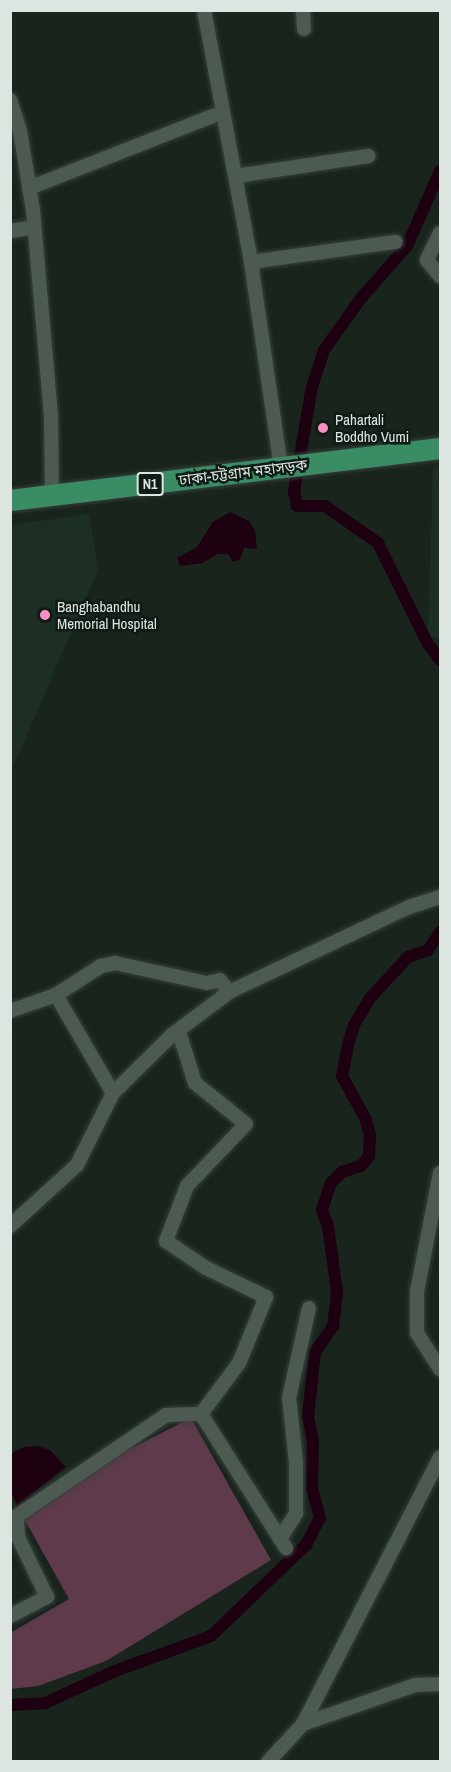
<!DOCTYPE html>
<html>
<head>
<meta charset="utf-8">
<style>
  body { margin:0 }
  #map { position:relative; width:451px; height:1772px; overflow:hidden; background:#19241d; font-family:"Archivo Narrow","Noto Sans Bengali",sans-serif }
  div>[style] { position:absolute }
  [style*='--x'] { left:calc(var(--x)*1px); top:calc(var(--y)*1px); width:calc(var(--w)*1px); rotate:calc(var(--a)*1deg) }
  .built>* { inset:0; background:#1d2f25 }
  .green>* { inset:0; background:#5e3a4b }
  .water>* { inset:0; background:#1e0110 }
  .canal>* { height:12px; margin:-6px; padding:0 6px; transform-origin:6px; border-radius:6px; background:#1e0110 }
  .roads { filter:drop-shadow(0 0 2px #38413b) drop-shadow(0 0 2px #38413b) }
  .minor>* { height:14px; margin:-7px; padding:0 7px; transform-origin:7px; border-radius:7px; background:#4d5a52 }
  .trunk>* { height:21px; margin:-10.5px; padding:0 10.5px; transform-origin:10.5px; border-radius:10.5px; background:#398c63 }
  .dots>* { width:16px; height:16px; translate:-50% -50%; box-sizing:border-box; border:3px solid #0f1b14; border-radius:50% }
  span { translate:-50% -50%; white-space:nowrap; text-align:center; line-height:1.15; -webkit-text-stroke:5px #0f1b14; paint-order:stroke }
  .shield-label span { padding:2px 4px; background:#0f1b14; border:2px solid; border-radius:4px; -webkit-text-stroke-width:0 }
  .shield-label { font-size:14px; color:#dde5e0; font-weight:700 }
  .poi-label { font-size:15px; color:#dde5e0 }
  .left { translate:0 -50%; text-align:left }
  .street-label { font-size:15px; color:#dde5e0 }
  .frame { position:absolute; inset:0; border:12px solid #dde5e0; pointer-events:none }
</style>
</head>
<body>
<div id="map">
  <div class="built">
    <i style="clip-path:polygon(440px 466px,440px 637px,428px 637px,433px 467px)"></i>
    <i style="clip-path:polygon(89px 514px,98px 570px,11px 772px,11px 525px)"></i>
  </div>
  <div class="green">
    <i style="clip-path:polygon(191px 1418px,271px 1560px,106px 1661px,38px 1686px,11px 1689px,10px 1633px,69px 1599px,17px 1506px)"></i>
  </div>
  <div class="water">
    <i style="clip-path:polygon(230px 512px,249px 521px,255px 531px,257px 549px,244px 548px,240px 559px,233px 562px,228px 554px,218px 554px,202px 563px,180px 566px,177px 558px,197px 547px,213px 522px)"></i>
    <i style="clip-path:polygon(37px 1446px,50px 1450px,66px 1467px,17px 1506px,11px 1491px,11px 1454px,24px 1447px)"></i>
  </div>
  <div class="canal">
    <i style="--x:440;--y:171;--w:82;--a:113.7"></i>
    <i style="--x:407;--y:246;--w:69;--a:131.5"></i>
    <i style="--x:361;--y:298;--w:64;--a:125.4"></i>
    <i style="--x:324;--y:350;--w:38;--a:108"></i>
    <i style="--x:312;--y:386;--w:107;--a:99.7"></i>
    <i style="--x:294;--y:491;--w:15;--a:79"></i>
    <i style="--x:297;--y:506;--w:28;--a:0"></i>
    <i style="--x:325;--y:506;--w:65;--a:34.9"></i>
    <i style="--x:378;--y:543;--w:113;--a:63.7"></i>
    <i style="--x:428;--y:644;--w:20;--a:53"></i>
    <i style="--x:10;--y:1705;--w:35;--a:-3"></i>
    <i style="--x:45;--y:1703;--w:77;--a:-24.6"></i>
    <i style="--x:115;--y:1671;--w:102;--a:-20"></i>
    <i style="--x:211;--y:1636;--w:132;--a:-43.8"></i>
    <i style="--x:306;--y:1545;--w:30;--a:-63"></i>
    <i style="--x:320;--y:1518;--w:31;--a:-105"></i>
    <i style="--x:312;--y:1488;--w:46;--a:-88.8"></i>
    <i style="--x:313;--y:1442;--w:25;--a:-101"></i>
    <i style="--x:308;--y:1417;--w:65;--a:-83.9"></i>
    <i style="--x:315;--y:1352;--w:32;--a:-55"></i>
    <i style="--x:333;--y:1326;--w:34;--a:-83"></i>
    <i style="--x:337;--y:1292;--w:67;--a:-97.8"></i>
    <i style="--x:328;--y:1226;--w:17;--a:-111"></i>
    <i style="--x:322;--y:1210;--w:28;--a:-72"></i>
    <i style="--x:331;--y:1183;--w:16;--a:-45"></i>
    <i style="--x:342;--y:1172;--w:20;--a:-18"></i>
    <i style="--x:361;--y:1166;--w:13;--a:-51"></i>
    <i style="--x:369;--y:1156;--w:21;--a:-87"></i>
    <i style="--x:370;--y:1135;--w:18;--a:-106"></i>
    <i style="--x:365;--y:1118;--w:48;--a:-118.7"></i>
    <i style="--x:342;--y:1076;--w:33;--a:-79"></i>
    <i style="--x:348;--y:1044;--w:20;--a:-72"></i>
    <i style="--x:354;--y:1025;--w:33;--a:-59"></i>
    <i style="--x:371;--y:997;--w:54;--a:-47.2"></i>
    <i style="--x:408;--y:957;--w:21;--a:-19"></i>
    <i style="--x:428;--y:950;--w:22;--a:-56"></i>
  </div>
  <div class="roads">
    <div class="minor">
      <i style="--x:204;--y:10;--w:256;--a:79.4"></i>
      <i style="--x:251;--y:262;--w:208;--a:81.7"></i>
      <i style="--x:303;--y:10;--w:19;--a:87"></i>
      <i style="--x:10;--y:100;--w:33;--a:72"></i>
      <i style="--x:20;--y:131;--w:80;--a:80.7"></i>
      <i style="--x:33;--y:210;--w:207;--a:85"></i>
      <i style="--x:51;--y:416;--w:79;--a:89.3"></i>
      <i style="--x:236;--y:176;--w:134;--a:-8.6"></i>
      <i style="--x:29;--y:188;--w:198;--a:-21.4"></i>
      <i style="--x:10;--y:231;--w:24;--a:-9"></i>
      <i style="--x:440;--y:233;--w:30;--a:116"></i>
      <i style="--x:427;--y:260;--w:21;--a:51"></i>
      <i style="--x:251;--y:262;--w:146;--a:-7.9"></i>
      <i style="--x:56;--y:995;--w:113;--a:59.8"></i>
      <i style="--x:10;--y:1011;--w:49;--a:-19.2"></i>
      <i style="--x:56;--y:995;--w:54;--a:-32.8"></i>
      <i style="--x:101;--y:966;--w:14;--a:-12"></i>
      <i style="--x:115;--y:963;--w:94;--a:12.3"></i>
      <i style="--x:207;--y:983;--w:13;--a:-13"></i>
      <i style="--x:220;--y:980;--w:15;--a:53"></i>
      <i style="--x:229;--y:992;--w:199;--a:-25.3"></i>
      <i style="--x:409;--y:907;--w:33;--a:-18"></i>
      <i style="--x:179;--y:1032;--w:53;--a:72.6"></i>
      <i style="--x:195;--y:1083;--w:65;--a:38.8"></i>
      <i style="--x:246;--y:1124;--w:86;--a:133.6"></i>
      <i style="--x:187;--y:1186;--w:59;--a:110.9"></i>
      <i style="--x:166;--y:1241;--w:48;--a:34"></i>
      <i style="--x:206;--y:1268;--w:67;--a:25.8"></i>
      <i style="--x:266;--y:1297;--w:71;--a:112.2"></i>
      <i style="--x:239;--y:1363;--w:64;--a:126.7"></i>
      <i style="--x:440;--y:1173;--w:120;--a:101"></i>
      <i style="--x:417;--y:1291;--w:42;--a:90"></i>
      <i style="--x:417;--y:1333;--w:43;--a:57.4"></i>
      <i style="--x:10;--y:1226;--w:91;--a:-42.3"></i>
      <i style="--x:77;--y:1165;--w:80;--a:-63.4"></i>
      <i style="--x:113;--y:1093;--w:83;--a:-44.5"></i>
      <i style="--x:172;--y:1035;--w:71;--a:-37"></i>
      <i style="--x:280;--y:1539;--w:31;--a:-58"></i>
      <i style="--x:296;--y:1513;--w:51;--a:-90"></i>
      <i style="--x:296;--y:1462;--w:64;--a:-96.2"></i>
      <i style="--x:289;--y:1398;--w:92;--a:-77.5"></i>
      <i style="--x:10;--y:1616;--w:42;--a:-27.2"></i>
      <i style="--x:47;--y:1597;--w:67;--a:-115.8"></i>
      <i style="--x:18;--y:1537;--w:21;--a:-93"></i>
      <i style="--x:17;--y:1516;--w:180;--a:-34.1"></i>
      <i style="--x:166;--y:1415;--w:35;--a:-2"></i>
      <i style="--x:201;--y:1414;--w:159;--a:57.6"></i>
      <i style="--x:303;--y:1724;--w:300;--a:-62.8"></i>
      <i style="--x:268;--y:1762;--w:52;--a:-47.4"></i>
      <i style="--x:303;--y:1724;--w:119;--a:-19.2"></i>
      <i style="--x:415;--y:1685;--w:25;--a:-2"></i>
    </div>
    <div class="trunk">
      <i style="--x:10;--y:500;--w:433;--a:-6.9"></i>
    </div>
  </div>
  <div class="dots">
    <i style="left:323px;top:428px;background:#fb8fc3"></i>
    <i style="left:45px;top:615px;background:#fb8fc3"></i>
  </div>
  <div class="shield-label">
    <span style="left:150px;top:484px">N1</span>
  </div>
  <div class="poi-label">
    <span class="left" style="left:335px;top:428px">Pahartali<br>Boddho Vumi</span>
    <span class="left" style="left:57px;top:615px">Banghabandhu<br>Memorial Hospital</span>
  </div>
  <div class="street-label">
    <span style="left:243px;top:472px;rotate:-7deg">ঢাকা-চট্টগ্রাম মহাসড়ক</span>
  </div>
  <div class="frame"></div>
</div>
</body>
</html>
